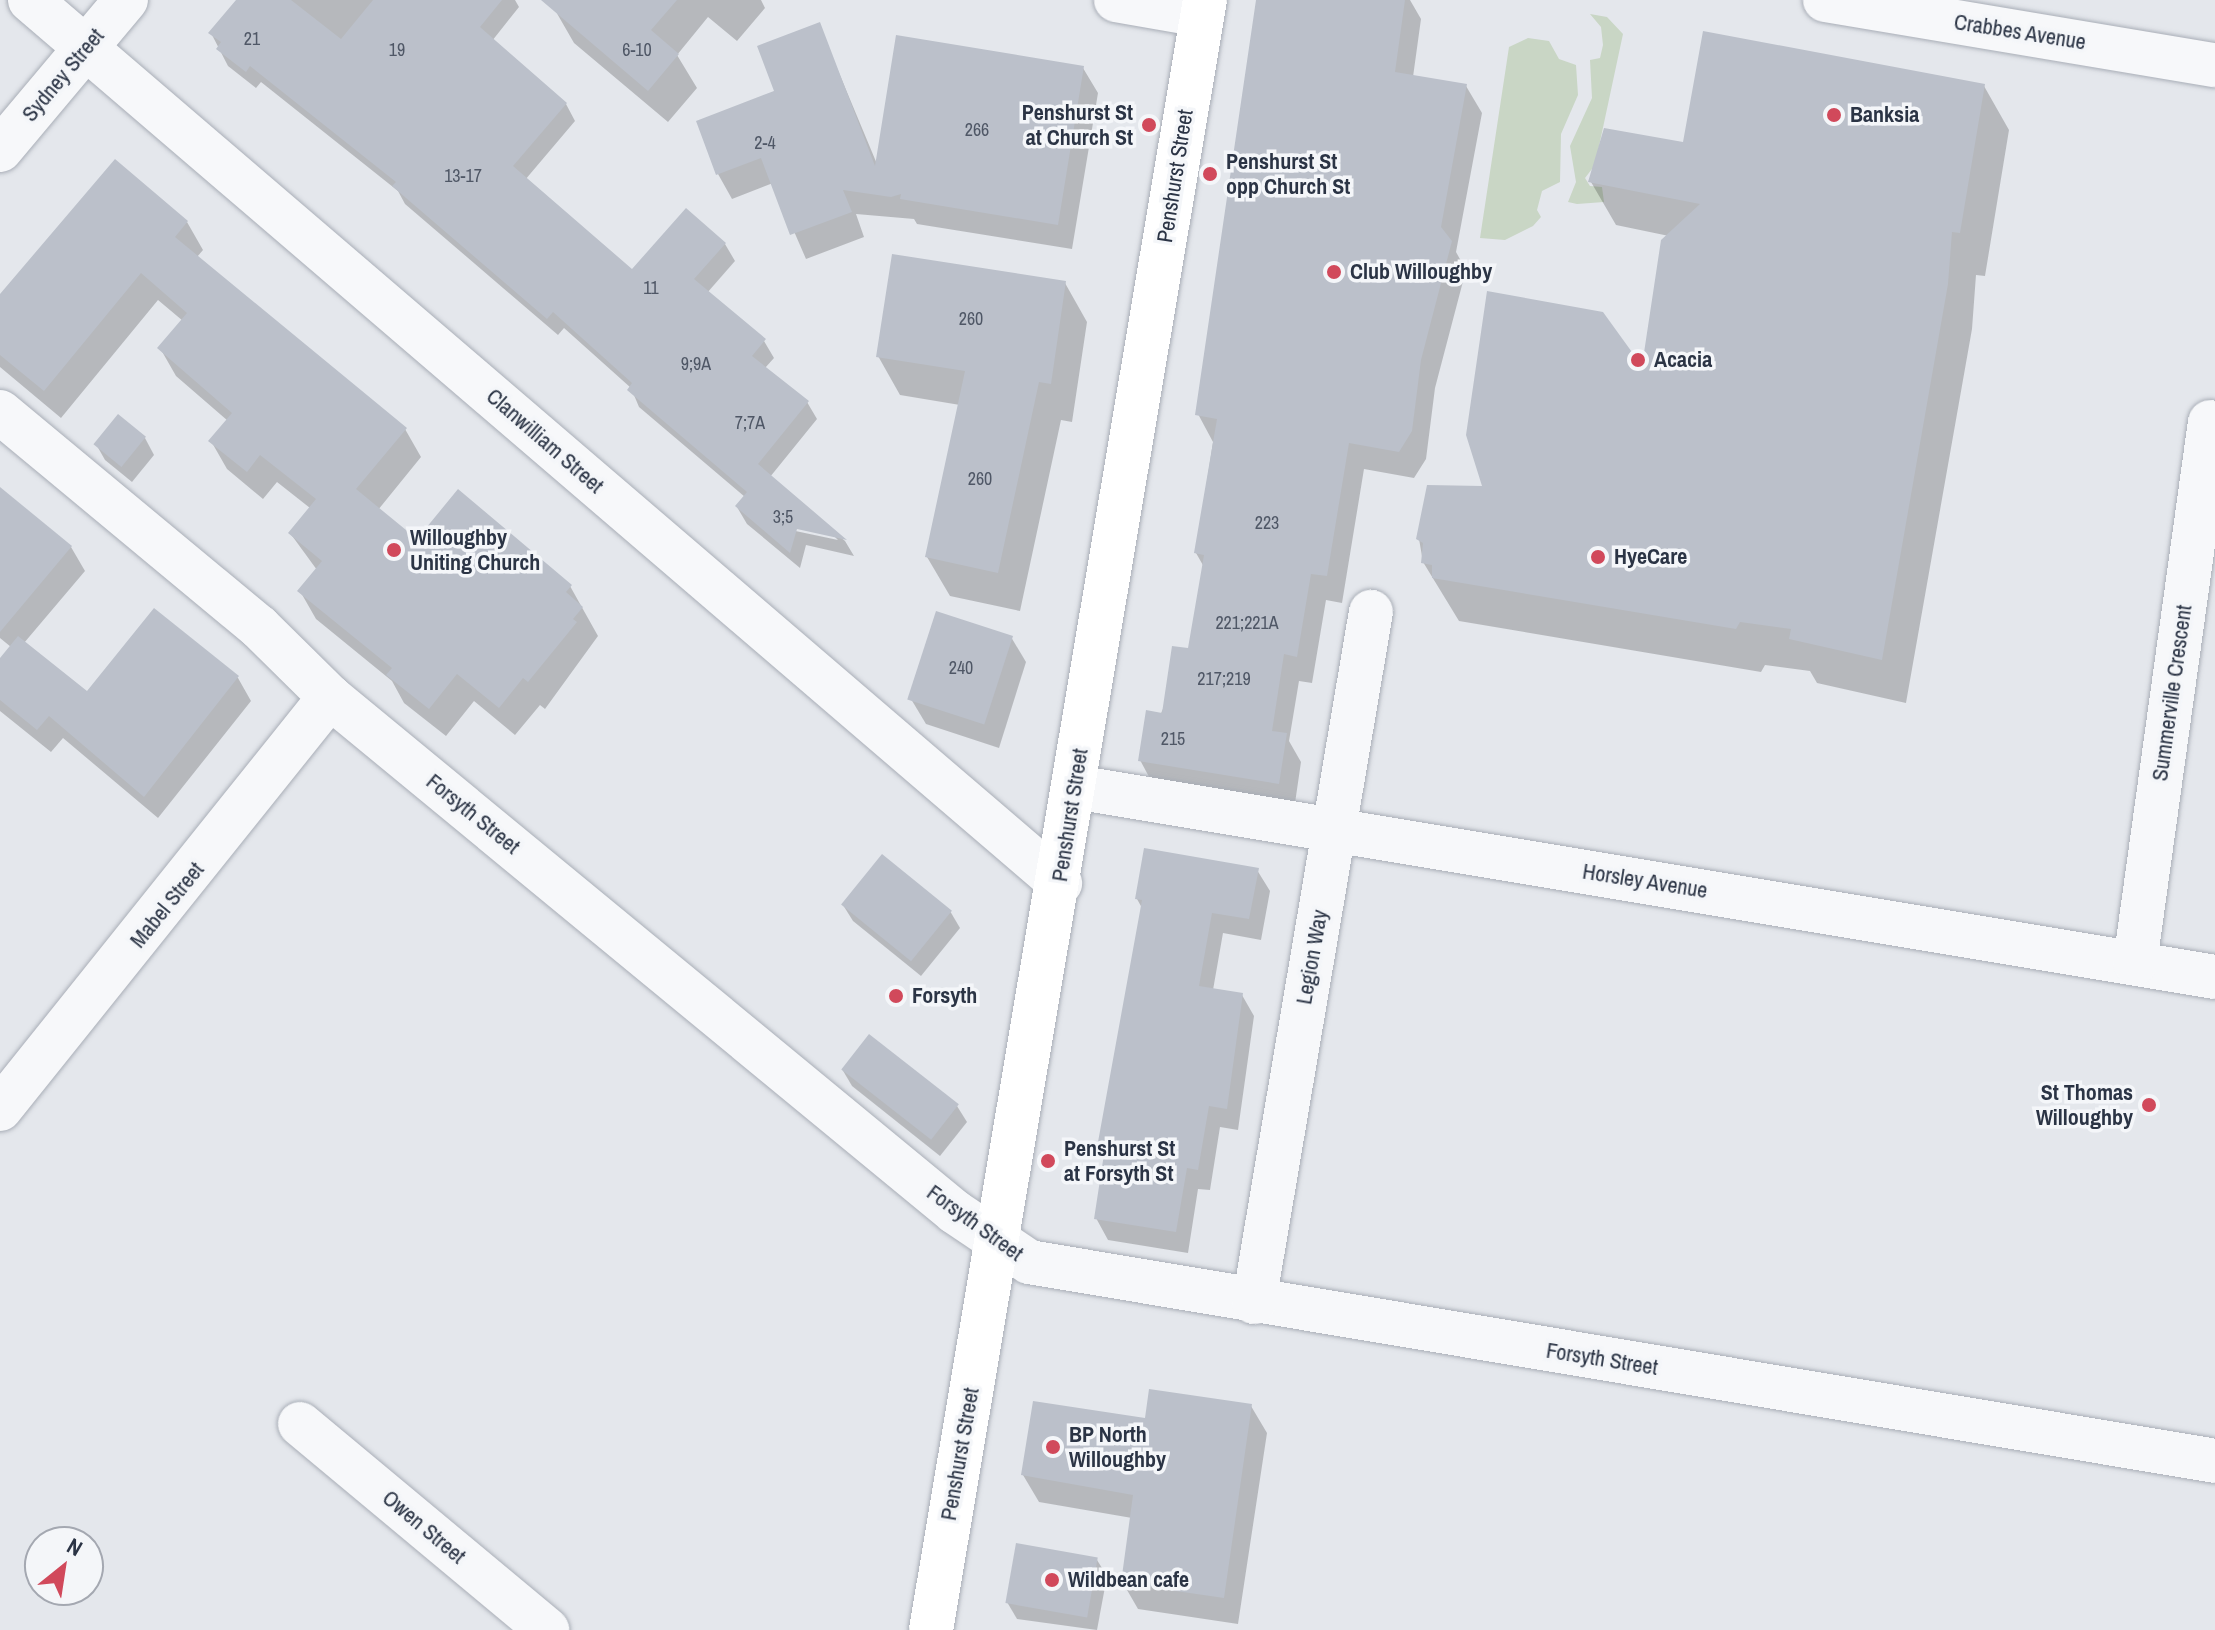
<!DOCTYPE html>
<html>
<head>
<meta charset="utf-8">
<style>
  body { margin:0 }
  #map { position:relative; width:2215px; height:1630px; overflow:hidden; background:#e4e7ec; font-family:"Archivo Narrow",sans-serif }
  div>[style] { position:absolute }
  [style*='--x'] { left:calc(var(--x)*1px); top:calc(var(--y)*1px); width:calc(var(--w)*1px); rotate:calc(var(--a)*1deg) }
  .green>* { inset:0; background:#c9d6c5 }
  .shadow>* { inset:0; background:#0003 }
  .building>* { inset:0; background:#bbc0ca; transform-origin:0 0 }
  .roads { filter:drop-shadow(0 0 2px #a9aeb7) drop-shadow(0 0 2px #a9aeb7) }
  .minor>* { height:44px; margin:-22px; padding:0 22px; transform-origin:22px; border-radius:22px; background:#f7f8fa }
  .major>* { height:44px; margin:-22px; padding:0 22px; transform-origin:22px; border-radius:22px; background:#fff }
  .dots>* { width:22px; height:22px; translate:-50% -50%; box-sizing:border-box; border:4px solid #f4f6f9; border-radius:50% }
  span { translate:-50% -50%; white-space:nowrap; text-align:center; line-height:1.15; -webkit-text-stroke:7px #f4f6f9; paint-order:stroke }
  .number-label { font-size:18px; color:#4f5766 }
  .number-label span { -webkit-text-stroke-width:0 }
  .street-label { font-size:22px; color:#2b3445 }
  .poi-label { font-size:22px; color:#2b3445; font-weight:700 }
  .right { translate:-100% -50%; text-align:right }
  .left { translate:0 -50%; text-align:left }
  .north { position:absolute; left:24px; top:1526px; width:80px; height:80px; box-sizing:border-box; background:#f4f6f9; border:2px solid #a4a8b1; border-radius:50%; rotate:30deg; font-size:22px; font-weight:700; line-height:32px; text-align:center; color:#2b3445 }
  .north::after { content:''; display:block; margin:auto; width:28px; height:36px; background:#d1495b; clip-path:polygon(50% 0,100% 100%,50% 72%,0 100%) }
</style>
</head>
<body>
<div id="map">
  <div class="green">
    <i style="clip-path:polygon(1590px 14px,1607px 17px,1623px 34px,1595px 165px,1585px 178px,1590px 186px,1602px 187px,1604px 202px,1577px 204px,1568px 202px,1576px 182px,1570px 146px,1592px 98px,1590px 60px,1600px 58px,1603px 45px,1601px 27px)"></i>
    <i style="clip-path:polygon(1528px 38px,1549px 41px,1559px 59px,1576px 65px,1578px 95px,1561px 134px,1560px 182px,1542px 191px,1537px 210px,1541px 217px,1533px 226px,1505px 240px,1480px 238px,1509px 47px)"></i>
  </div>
  <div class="shadow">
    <i style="clip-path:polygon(evenodd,239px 0,515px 0,519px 7px,492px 41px,566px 104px,575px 121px,525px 180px,632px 271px,686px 210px,725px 244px,735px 261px,707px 293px,764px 341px,774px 358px,765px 368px,807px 402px,817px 419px,770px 477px,845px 541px,854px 556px,806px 545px,800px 568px,747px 524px,737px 507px,745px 497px,639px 407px,631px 388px,564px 328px,558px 335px,405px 204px,398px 191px,261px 82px,256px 88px,228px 66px,211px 33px,239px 0,787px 525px,833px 535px,838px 540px,786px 529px,787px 525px)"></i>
    <i style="clip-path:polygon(564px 0,761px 0,765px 8px,737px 41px,708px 17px,677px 55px,697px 88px,668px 122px,574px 43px,555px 10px)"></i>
    <i style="clip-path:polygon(1258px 0,1410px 0,1421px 19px,1413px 77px,1466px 86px,1482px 113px,1456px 252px,1466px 270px,1435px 388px,1426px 459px,1414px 478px,1364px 469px,1342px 603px,1326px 600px,1312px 683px,1299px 681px,1289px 741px,1301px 762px,1294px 810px,1155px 788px,1140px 760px,1189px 651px,1204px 567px,1196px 553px,1213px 442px,1198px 414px)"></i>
    <i style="clip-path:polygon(819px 25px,877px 164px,1083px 68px,1098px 93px,1072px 249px,917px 224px,914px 219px,856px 214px,864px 237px,806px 259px,773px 183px,732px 199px,718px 174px)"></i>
    <i style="clip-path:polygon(1984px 86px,2009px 130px,1985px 276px,1976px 275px,1972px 329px,1906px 703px,1817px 683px,1810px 671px,1765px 665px,1761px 672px,1459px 621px,1423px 562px,1419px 539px,1643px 371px,1669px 236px,1616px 225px,1591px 182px,1684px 145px)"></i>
    <i style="clip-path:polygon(187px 222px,203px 250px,197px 257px,405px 429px,421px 457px,378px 510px,417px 542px,570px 586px,598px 636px,545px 709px,540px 705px,515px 735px,474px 701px,446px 736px,404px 703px,392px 681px,316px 619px,300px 591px,317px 570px,290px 533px,310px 508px,277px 482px,263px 499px,227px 469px,211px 441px,228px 421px,176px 376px,160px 348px,183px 321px,158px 300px,61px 418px,0 367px,0 298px)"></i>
    <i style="clip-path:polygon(1065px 283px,1087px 322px,1072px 422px,1061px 420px,1020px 611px,950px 596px,927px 557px,960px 405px,900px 395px,878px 356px)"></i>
    <i style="clip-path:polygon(145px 438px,154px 455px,132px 482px,105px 460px,96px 444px)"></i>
    <i style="clip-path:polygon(0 490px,71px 547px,85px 571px,24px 643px,87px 694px,154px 610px,238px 678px,251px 701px,158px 818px,63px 738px,51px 752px,0 711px,0 661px,11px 647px,0 638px)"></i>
    <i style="clip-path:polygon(1011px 637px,1026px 662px,999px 748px,926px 724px,911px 699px)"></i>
    <i style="clip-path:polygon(1257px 870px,1270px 891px,1261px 940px,1223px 933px,1213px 990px,1242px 995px,1254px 1016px,1238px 1130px,1220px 1127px,1210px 1190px,1198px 1189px,1188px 1253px,1108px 1240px,1096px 1218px,1105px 1163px,1099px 1152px,1142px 908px,1137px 899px)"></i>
    <i style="clip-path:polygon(843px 905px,950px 911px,960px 928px,921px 976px,853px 921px)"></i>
    <i style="clip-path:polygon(842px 1069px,957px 1106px,967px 1122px,940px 1156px,852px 1086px)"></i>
    <i style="clip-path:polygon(1251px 1406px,1267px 1433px,1238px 1624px,1138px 1609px,1123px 1583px,1132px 1518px,1039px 1502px,1023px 1475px,1146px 1420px)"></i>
    <i style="clip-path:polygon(1097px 1560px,1107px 1576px,1097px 1630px,1017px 1619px,1007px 1602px)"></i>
  </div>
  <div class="building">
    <i style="clip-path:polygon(236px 0,291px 0,341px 39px,373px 0,502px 0,480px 27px,567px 103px,513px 166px,632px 269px,686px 208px,726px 243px,694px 279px,766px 339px,752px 356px,809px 401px,758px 464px,847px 540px,797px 529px,790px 553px,735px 506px,747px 492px,627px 390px,632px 383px,553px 312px,547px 319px,392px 186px,396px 182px,250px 66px,246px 72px,216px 49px,221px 42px,208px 33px)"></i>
    <i style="clip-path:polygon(541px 0,677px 0,651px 30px,679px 54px,648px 91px)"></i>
    <i style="clip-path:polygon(1256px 0,1405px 0,1395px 72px,1467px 84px,1441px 227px,1452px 241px,1421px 360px,1412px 431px,1399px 452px,1349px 443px,1327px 576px,1311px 574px,1297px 657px,1284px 654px,1272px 731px,1287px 733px,1279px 784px,1138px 761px,1146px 710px,1162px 713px,1172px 646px,1188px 648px,1204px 555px,1194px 553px,1217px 419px,1195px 415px)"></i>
    <i style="clip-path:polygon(820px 22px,875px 166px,896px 35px,1084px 66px,1058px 225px,900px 199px,901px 194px,891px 197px,843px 190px,852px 212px,790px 235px,761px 158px,716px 175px,696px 121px,774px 91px,757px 46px)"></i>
    <i style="clip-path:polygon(1703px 31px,1985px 84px,1960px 233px,1952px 232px,1948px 284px,1882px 660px,1789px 639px,1791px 629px,1740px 622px,1736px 629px,1432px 578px,1432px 565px,1421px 563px,1423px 543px,1416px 539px,1427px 485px,1482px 486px,1466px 435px,1487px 291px,1603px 312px,1642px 366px,1661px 240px,1700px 204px,1588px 182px,1604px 128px,1683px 142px)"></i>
    <i style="clip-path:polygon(115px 159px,188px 221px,175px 237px,407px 428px,356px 489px,417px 539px,458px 489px,572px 585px,566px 592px,583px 607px,573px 619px,577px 622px,528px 682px,523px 678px,499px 708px,457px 674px,429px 709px,386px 675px,392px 668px,297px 591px,322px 561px,288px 533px,316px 499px,260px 455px,247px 472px,208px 441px,232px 413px,157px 348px,187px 313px,141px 273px,44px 391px,0 355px,0 294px)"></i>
    <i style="clip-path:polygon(892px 254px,1066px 281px,1051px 384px,1039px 382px,998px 573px,925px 557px,965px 371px,876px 357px)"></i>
    <i style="left:118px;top:414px;width:36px;height:39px;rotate:39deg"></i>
    <i style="clip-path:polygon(0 487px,72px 546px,0 632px)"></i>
    <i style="clip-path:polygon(154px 608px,239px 676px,144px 797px,49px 716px,37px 730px,0 700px,0 658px,18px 636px,87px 691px)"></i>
    <i style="left:936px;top:611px;width:81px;height:93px;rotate:18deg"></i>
    <i style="clip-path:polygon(1144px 848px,1259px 868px,1249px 919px,1212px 913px,1199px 986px,1243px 993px,1227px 1109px,1209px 1106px,1198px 1170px,1187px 1168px,1176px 1232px,1094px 1219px,1104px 1154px,1096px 1153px,1142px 900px,1135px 899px)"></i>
    <i style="left:882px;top:854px;width:90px;height:65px;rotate:39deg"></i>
    <i style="left:869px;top:1034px;width:114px;height:45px;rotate:38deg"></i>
    <i style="clip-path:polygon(1149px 1389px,1252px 1404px,1224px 1598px,1121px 1583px,1133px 1495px,1021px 1475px,1033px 1401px,1145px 1418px)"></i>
    <i style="left:1016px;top:1543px;width:83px;height:61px;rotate:10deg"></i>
  </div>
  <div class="roads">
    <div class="minor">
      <i style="--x:30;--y:0;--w:1357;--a:40.61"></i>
      <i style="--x:1116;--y:0;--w:87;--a:9.9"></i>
      <i style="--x:1825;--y:0;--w:395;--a:9.5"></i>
      <i style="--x:0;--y:150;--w:196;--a:-50"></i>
      <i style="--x:0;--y:412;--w:337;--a:39.7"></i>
      <i style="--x:259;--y:627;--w:100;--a:44.6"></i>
      <i style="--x:330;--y:697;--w:810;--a:39.49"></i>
      <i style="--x:955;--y:1212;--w:89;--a:34"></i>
      <i style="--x:1029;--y:1262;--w:1203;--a:9.52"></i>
      <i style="--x:1075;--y:787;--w:1156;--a:9.46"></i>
      <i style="--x:2135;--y:963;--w:546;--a:-82.11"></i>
      <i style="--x:0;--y:1109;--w:528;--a:-51.31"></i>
      <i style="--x:1254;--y:1302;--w:700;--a:-80.38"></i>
      <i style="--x:300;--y:1424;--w:322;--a:39.8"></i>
    </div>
    <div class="major">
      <i style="--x:931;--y:1630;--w:1653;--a:-80.46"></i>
    </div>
  </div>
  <div class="dots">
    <i style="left:1834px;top:115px;background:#d1495b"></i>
    <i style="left:1149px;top:125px;background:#d1495b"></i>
    <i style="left:1210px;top:174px;background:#d1495b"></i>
    <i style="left:1334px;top:272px;background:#d1495b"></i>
    <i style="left:1638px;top:360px;background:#d1495b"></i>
    <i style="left:394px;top:550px;background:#d1495b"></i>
    <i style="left:1598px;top:557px;background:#d1495b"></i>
    <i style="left:896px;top:996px;background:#d1495b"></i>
    <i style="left:2149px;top:1105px;background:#d1495b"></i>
    <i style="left:1048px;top:1161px;background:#d1495b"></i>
    <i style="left:1053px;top:1447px;background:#d1495b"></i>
    <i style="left:1052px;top:1580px;background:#d1495b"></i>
  </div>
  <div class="number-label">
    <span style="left:252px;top:39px">21</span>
    <span style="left:397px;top:50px">19</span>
    <span style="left:637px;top:50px">6-10</span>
    <span style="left:977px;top:130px">266</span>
    <span style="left:765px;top:143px">2-4</span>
    <span style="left:463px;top:176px">13-17</span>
    <span style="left:651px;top:288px">11</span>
    <span style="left:971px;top:319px">260</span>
    <span style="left:696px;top:364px">9;9A</span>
    <span style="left:750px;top:423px">7;7A</span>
    <span style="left:980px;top:479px">260</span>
    <span style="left:783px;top:517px">3;5</span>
    <span style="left:1267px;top:523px">223</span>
    <span style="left:1247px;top:623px">221;221A</span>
    <span style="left:961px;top:668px">240</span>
    <span style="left:1224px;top:679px">217;219</span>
    <span style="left:1173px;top:739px">215</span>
  </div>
  <div class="street-label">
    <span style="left:2020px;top:32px;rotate:9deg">Crabbes Avenue</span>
    <span style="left:63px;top:75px;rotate:-50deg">Sydney Street</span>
    <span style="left:1175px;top:176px;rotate:-81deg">Penshurst Street</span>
    <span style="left:545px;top:441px;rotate:41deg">Clanwilliam Street</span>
    <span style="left:2172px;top:693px;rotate:-82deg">Summerville Crescent</span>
    <span style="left:473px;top:814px;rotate:39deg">Forsyth Street</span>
    <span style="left:1070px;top:815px;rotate:-81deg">Penshurst Street</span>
    <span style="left:1645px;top:881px;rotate:9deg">Horsley Avenue</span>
    <span style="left:167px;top:905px;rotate:-51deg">Mabel Street</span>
    <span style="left:1312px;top:957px;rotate:-80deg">Legion Way</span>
    <span style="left:975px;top:1223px;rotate:36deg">Forsyth Street</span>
    <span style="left:1602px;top:1359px;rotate:9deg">Forsyth Street</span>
    <span style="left:960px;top:1454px;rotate:-80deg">Penshurst Street</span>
    <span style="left:424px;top:1527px;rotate:40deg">Owen Street</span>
  </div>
  <div class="poi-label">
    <span class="right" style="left:1133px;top:125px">Penshurst St<br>at Church St</span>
    <span class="left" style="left:1850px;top:115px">Banksia</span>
    <span class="left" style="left:1226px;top:174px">Penshurst St<br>opp Church St</span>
    <span class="left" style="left:1350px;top:272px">Club Willoughby</span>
    <span class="left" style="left:1654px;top:360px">Acacia</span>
    <span class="left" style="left:410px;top:550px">Willoughby<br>Uniting Church</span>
    <span class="left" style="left:1614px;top:557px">HyeCare</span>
    <span class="left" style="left:912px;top:996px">Forsyth</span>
    <span class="right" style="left:2133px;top:1105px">St Thomas<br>Willoughby</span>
    <span class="left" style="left:1064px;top:1161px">Penshurst St<br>at Forsyth St</span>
    <span class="left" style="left:1069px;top:1447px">BP North<br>Willoughby</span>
    <span class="left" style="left:1068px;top:1580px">Wildbean cafe</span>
  </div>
  <div class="north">N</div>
</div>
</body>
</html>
